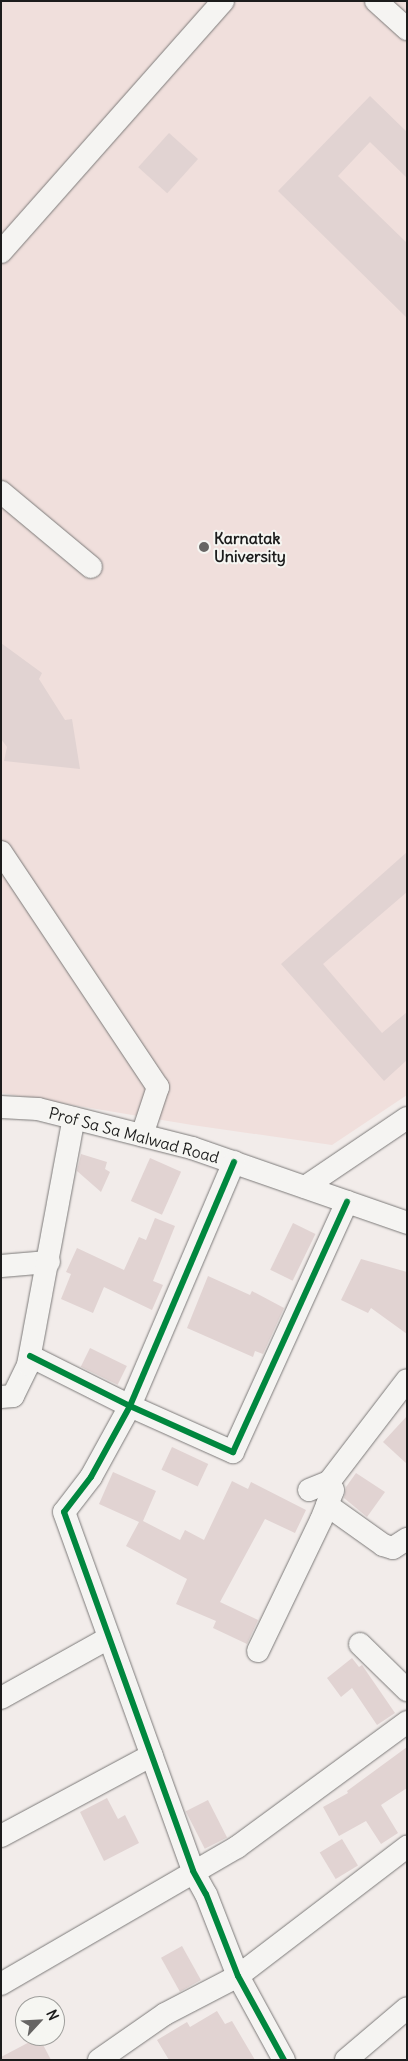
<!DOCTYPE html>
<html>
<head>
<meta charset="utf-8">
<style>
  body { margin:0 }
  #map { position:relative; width:408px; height:2061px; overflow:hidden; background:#f2ecea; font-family:Delius,sans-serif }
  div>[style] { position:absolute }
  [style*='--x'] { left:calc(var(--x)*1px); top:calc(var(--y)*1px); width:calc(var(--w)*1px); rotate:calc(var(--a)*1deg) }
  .built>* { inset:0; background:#f0dfdc }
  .building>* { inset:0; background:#e1d3d2; transform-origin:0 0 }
  .roads { filter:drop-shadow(0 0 1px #7c7a79) drop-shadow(0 0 1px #7c7a79) }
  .minor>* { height:22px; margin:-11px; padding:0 11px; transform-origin:11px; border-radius:11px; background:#f5f4f2 }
  .cycleway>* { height:6px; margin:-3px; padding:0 3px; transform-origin:3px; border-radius:3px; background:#00873e }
  .dots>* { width:14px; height:14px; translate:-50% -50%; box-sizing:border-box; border:2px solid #f6f6f2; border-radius:50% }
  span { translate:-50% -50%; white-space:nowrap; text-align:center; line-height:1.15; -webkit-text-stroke:4px #f6f6f2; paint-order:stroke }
  .poi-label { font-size:16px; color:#1c1c1c; font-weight:700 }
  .left { translate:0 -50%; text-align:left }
  .street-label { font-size:16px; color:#1c1c1c }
  .frame { position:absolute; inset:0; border:2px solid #1c1c1c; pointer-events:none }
  .north { position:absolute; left:15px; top:1996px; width:50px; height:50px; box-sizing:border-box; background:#f6f6f2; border:1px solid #9f9f9c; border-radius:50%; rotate:65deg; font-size:14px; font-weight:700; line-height:20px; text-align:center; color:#1c1c1c }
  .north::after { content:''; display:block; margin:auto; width:18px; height:22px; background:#676564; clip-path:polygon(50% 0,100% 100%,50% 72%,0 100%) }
</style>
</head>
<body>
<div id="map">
  <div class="built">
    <i style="clip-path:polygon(1px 1px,407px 1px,407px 1095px,332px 1145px,192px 1125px,1px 1093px)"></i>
  </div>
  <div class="building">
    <i style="clip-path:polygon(370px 96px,407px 132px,407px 178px,370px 142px,338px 176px,407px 243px,407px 318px,278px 191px)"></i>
    <i style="left:169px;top:133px;width:39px;height:46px;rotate:42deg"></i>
    <i style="clip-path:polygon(1px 643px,42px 673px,39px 679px,65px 720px,72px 719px,80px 769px,4px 761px,7px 747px,1px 739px)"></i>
    <i style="clip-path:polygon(407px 852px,407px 892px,323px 964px,382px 1033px,407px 1012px,407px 1060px,384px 1081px,281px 964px)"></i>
    <i style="clip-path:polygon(81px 1154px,107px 1162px,105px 1169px,110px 1172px,101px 1192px,77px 1171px)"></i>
    <i style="left:150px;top:1158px;width:34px;height:47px;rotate:24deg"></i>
    <i style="clip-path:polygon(155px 1218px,175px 1226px,153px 1281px,163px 1285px,152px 1310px,104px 1287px,93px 1313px,61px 1299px,71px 1274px,66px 1272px,77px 1248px,124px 1270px,139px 1237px,146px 1240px)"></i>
    <i style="left:293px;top:1223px;width:25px;height:52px;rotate:26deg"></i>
    <i style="clip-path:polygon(361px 1259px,407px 1272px,407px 1334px,371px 1308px,368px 1313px,341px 1300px)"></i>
    <i style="clip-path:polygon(208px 1276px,250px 1295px,252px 1291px,284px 1308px,263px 1354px,255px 1351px,253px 1357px,187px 1328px)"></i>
    <i style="left:90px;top:1348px;width:41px;height:21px;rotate:26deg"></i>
    <i style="clip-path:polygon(407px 1416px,407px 1464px,383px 1442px)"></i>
    <i style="left:172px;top:1447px;width:40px;height:25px;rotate:25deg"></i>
    <i style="clip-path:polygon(113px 1472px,156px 1491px,143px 1521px,180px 1540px,185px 1530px,204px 1540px,232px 1481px,248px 1489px,251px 1482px,306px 1510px,295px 1533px,265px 1519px,220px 1602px,258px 1620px,247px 1644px,213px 1628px,216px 1621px,176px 1604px,187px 1579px,126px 1546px,139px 1522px,99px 1504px)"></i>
    <i style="clip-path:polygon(356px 1473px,385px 1492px,367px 1517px,344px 1498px,346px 1487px)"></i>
    <i style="clip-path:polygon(352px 1658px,359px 1667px,362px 1665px,395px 1713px,377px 1725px,352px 1688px,341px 1697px,327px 1678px)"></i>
    <i style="clip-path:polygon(407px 1747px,407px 1788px,381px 1805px,398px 1833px,381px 1844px,366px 1821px,339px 1836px,323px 1807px,348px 1793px,347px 1791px)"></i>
    <i style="clip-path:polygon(107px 1798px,118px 1819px,125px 1815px,139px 1843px,104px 1861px,80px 1812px)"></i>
    <i style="left:208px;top:1800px;width:42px;height:25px;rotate:63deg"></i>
    <i style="left:342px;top:1839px;width:31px;height:26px;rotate:59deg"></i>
    <i style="left:182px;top:1946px;width:39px;height:24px;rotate:61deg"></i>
    <i style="clip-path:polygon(217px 2011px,225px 2024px,232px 2021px,255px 2060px,169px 2060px,157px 2040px,187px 2022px,190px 2027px)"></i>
    <i style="clip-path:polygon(39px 2037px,51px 2060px,1px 2060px,1px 2057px)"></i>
  </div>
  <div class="roads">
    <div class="minor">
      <i style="--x:376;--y:1;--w:42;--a:42.1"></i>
      <i style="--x:1;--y:252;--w:335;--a:-48.5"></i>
      <i style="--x:1;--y:492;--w:117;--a:39.8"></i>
      <i style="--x:1;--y:852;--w:283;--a:56.3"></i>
      <i style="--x:158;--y:1087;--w:51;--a:108.4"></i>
      <i style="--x:1;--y:1107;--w:37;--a:3"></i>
      <i style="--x:38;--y:1109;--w:159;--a:14.2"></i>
      <i style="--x:192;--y:1148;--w:228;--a:19.2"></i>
      <i style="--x:234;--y:1162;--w:265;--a:113.1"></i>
      <i style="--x:130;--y:1406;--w:81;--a:118.8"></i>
      <i style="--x:91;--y:1477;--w:44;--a:127.6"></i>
      <i style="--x:64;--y:1512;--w:381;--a:70.2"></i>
      <i style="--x:193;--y:1871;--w:26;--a:61"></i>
      <i style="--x:206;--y:1894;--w:88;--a:68.7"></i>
      <i style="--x:238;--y:1976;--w:96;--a:61.3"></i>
      <i style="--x:305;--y:1187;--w:123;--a:-34.1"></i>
      <i style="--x:1;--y:1266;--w:48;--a:-4.8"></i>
      <i style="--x:30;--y:1356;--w:112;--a:26.6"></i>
      <i style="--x:130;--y:1406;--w:113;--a:24.1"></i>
      <i style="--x:233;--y:1452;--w:275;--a:-65.5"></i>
      <i style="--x:1;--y:1397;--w:12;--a:-5"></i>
      <i style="--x:13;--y:1396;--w:34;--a:-64"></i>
      <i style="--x:28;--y:1365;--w:251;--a:-79.5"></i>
      <i style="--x:309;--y:1490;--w:22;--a:-22"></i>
      <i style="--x:329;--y:1482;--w:128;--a:-52.6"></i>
      <i style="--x:327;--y:1505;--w:69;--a:35.5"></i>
      <i style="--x:383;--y:1545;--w:10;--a:17"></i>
      <i style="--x:393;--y:1548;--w:17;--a:-33"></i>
      <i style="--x:360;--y:1644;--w:66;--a:44.4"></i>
      <i style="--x:258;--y:1651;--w:145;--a:-64.3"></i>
      <i style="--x:321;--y:1520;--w:32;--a:-68"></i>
      <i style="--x:333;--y:1490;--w:9;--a:-117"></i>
      <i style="--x:1;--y:1698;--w:124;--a:-29.1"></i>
      <i style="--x:1;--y:1836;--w:171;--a:-28.2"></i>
      <i style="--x:1;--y:1984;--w:273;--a:-30.1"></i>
      <i style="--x:237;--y:1847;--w:211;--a:-36.3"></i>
      <i style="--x:99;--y:2060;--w:80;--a:-34.9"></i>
      <i style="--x:165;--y:2014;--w:82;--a:-27.5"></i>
      <i style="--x:238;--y:1976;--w:213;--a:-37.4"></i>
      <i style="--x:346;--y:2060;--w:80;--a:-40.4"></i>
    </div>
  </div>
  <div class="cycleway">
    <i style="--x:234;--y:1162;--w:265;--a:113.1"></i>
    <i style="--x:130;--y:1406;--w:81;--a:118.8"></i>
    <i style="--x:91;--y:1477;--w:44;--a:127.6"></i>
    <i style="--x:64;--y:1512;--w:381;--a:70.2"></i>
    <i style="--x:193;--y:1871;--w:26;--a:61"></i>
    <i style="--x:206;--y:1894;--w:88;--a:68.7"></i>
    <i style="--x:238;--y:1976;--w:96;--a:61.3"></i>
    <i style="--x:30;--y:1356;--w:112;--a:26.6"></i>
    <i style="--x:130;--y:1406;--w:113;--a:24.1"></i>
    <i style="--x:233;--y:1452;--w:275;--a:-65.5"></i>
  </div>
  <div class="dots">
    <i style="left:204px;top:547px;background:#676564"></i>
  </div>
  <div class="poi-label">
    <span class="left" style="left:214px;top:547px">Karnatak<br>University</span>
  </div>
  <div class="street-label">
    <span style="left:134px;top:1135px;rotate:15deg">Prof Sa Sa Malwad Road</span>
  </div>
  <div class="frame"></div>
  <div class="north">N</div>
</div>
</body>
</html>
